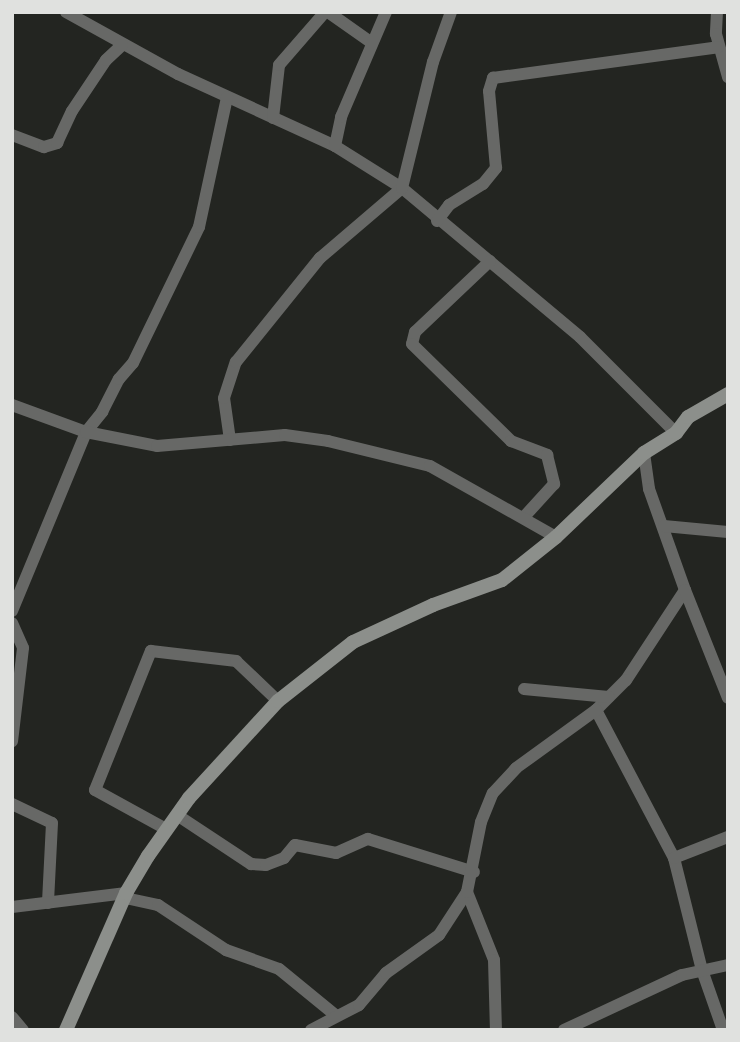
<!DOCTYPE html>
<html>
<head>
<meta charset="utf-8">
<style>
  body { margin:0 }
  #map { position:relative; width:740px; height:1042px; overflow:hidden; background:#232521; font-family:Barlow,sans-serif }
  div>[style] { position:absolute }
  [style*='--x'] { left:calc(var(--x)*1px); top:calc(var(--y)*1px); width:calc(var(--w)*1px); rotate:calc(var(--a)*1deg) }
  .street>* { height:12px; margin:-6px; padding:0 6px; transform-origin:6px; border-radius:6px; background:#676866 }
  .secondary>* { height:14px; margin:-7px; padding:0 7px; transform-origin:7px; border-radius:7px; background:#8c8f8b }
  span { translate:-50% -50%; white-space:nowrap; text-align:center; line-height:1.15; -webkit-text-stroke:6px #191c18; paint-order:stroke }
  .frame { position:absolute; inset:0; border:14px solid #e0e1df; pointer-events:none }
</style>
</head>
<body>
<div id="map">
  <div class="street">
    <i style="--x:66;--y:12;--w:128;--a:29"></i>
    <i style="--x:178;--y:74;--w:173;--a:24.6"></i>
    <i style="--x:335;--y:146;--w:79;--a:32.1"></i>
    <i style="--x:402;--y:188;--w:232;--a:39.9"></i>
    <i style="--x:580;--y:337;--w:136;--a:45"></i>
    <i style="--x:328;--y:12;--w:54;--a:35.2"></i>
    <i style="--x:717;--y:12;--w:22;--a:93"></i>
    <i style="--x:716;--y:34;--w:45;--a:74.4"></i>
    <i style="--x:273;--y:118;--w:53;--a:-83.5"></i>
    <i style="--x:279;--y:65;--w:70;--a:-49"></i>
    <i style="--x:12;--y:135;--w:34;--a:21"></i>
    <i style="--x:44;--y:147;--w:14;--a:-17"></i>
    <i style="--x:57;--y:143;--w:35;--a:-65"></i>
    <i style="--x:72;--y:111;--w:61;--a:-56.3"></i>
    <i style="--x:106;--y:60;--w:22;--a:-43"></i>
    <i style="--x:335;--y:146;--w:30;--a:-78"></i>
    <i style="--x:341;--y:117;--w:114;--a:-66.8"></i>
    <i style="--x:437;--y:221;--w:20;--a:-53"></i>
    <i style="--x:449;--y:205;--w:40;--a:-32"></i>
    <i style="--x:483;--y:184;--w:21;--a:-51"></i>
    <i style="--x:496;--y:168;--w:77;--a:-95.2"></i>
    <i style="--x:489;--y:91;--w:14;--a:-73"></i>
    <i style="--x:493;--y:78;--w:227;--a:-7.8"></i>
    <i style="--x:490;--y:261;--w:103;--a:136.6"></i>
    <i style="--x:415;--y:332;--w:12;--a:104"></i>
    <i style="--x:412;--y:344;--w:139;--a:44.4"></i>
    <i style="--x:511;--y:441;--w:39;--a:21"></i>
    <i style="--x:547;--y:455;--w:30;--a:76"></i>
    <i style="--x:554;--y:484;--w:45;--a:132.3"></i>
    <i style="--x:12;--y:405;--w:79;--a:20"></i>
    <i style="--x:86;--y:432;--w:26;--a:-51"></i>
    <i style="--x:102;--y:412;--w:37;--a:-63"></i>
    <i style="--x:119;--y:379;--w:21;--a:-49"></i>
    <i style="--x:133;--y:363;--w:151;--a:-64.1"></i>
    <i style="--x:199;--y:227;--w:133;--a:-77.8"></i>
    <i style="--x:230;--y:440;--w:42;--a:-98.1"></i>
    <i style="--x:224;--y:398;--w:38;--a:-72"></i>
    <i style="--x:236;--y:362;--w:134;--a:-51.1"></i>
    <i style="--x:320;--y:258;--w:108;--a:-40.5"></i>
    <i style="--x:402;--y:188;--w:130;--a:-76.2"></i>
    <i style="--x:433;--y:62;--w:53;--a:-70.2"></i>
    <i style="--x:644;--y:453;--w:36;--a:82"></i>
    <i style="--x:649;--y:489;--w:107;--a:70.4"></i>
    <i style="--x:685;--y:590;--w:108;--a:123.2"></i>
    <i style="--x:626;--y:680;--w:42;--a:135"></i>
    <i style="--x:596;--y:710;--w:167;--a:62.2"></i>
    <i style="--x:674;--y:858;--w:115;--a:76"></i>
    <i style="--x:702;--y:970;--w:64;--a:70.7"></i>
    <i style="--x:664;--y:526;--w:64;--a:5.4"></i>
    <i style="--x:685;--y:590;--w:116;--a:68.3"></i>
    <i style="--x:12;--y:611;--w:194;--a:-67.5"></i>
    <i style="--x:86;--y:432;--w:72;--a:11.2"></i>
    <i style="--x:157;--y:446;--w:128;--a:-4.9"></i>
    <i style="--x:285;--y:435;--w:43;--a:7.9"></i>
    <i style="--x:328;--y:441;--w:105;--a:13.8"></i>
    <i style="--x:430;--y:466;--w:145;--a:29.4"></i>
    <i style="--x:12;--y:623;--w:27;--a:66"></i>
    <i style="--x:23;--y:648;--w:94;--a:96.7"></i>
    <i style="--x:524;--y:689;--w:85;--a:5.4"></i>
    <i style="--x:12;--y:804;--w:44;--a:25.4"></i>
    <i style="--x:52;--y:823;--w:80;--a:92.9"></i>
    <i style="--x:177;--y:815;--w:89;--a:33.5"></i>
    <i style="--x:251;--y:864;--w:15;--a:4"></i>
    <i style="--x:266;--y:865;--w:19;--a:-21"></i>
    <i style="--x:284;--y:858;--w:17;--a:-50"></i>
    <i style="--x:295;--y:845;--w:42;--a:11"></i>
    <i style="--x:336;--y:853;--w:35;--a:-24"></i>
    <i style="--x:368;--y:839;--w:111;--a:17.3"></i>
    <i style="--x:166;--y:829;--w:81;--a:-151.2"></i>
    <i style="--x:95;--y:790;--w:150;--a:-68.1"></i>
    <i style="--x:151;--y:651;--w:86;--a:6.7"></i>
    <i style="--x:236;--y:661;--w:58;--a:43.6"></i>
    <i style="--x:674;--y:858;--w:58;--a:-21.3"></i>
    <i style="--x:467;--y:892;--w:73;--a:68.3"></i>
    <i style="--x:494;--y:960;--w:70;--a:88.4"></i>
    <i style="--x:12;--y:907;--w:115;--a:-7"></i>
    <i style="--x:126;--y:893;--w:7;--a:56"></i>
    <i style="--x:130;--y:899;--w:29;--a:12"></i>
    <i style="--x:158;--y:905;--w:82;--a:33.5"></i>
    <i style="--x:226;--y:950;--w:56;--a:19.7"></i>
    <i style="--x:279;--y:969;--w:71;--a:39.3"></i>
    <i style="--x:12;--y:1017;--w:17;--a:50"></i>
    <i style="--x:311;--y:1030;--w:54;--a:-27.5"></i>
    <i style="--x:359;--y:1005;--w:42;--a:-49.8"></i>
    <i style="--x:386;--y:973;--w:65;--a:-35.6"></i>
    <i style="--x:439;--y:935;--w:51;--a:-56.9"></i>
    <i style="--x:467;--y:892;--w:71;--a:-78.7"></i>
    <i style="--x:481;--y:822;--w:31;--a:-68"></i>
    <i style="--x:493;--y:793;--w:34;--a:-47"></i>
    <i style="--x:516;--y:768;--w:99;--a:-35.9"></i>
    <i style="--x:564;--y:1030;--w:130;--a:-25"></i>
    <i style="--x:682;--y:975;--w:47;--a:-12.3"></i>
  </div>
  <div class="secondary">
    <i style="--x:66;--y:1030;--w:150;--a:-66.3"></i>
    <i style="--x:126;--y:893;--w:43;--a:-59.3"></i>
    <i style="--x:148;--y:856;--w:71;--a:-54.7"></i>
    <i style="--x:189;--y:798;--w:132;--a:-47.5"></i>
    <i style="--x:278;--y:701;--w:95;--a:-38.2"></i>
    <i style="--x:353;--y:642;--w:88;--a:-24.8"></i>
    <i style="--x:433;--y:605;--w:73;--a:-19.9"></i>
    <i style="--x:502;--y:580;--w:69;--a:-38.5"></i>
    <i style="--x:556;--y:537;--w:122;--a:-43.7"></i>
    <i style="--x:644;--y:453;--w:38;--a:-32"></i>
    <i style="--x:676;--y:433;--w:20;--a:-53"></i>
    <i style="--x:688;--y:417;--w:46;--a:-29.9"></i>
  </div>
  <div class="frame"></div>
</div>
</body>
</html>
